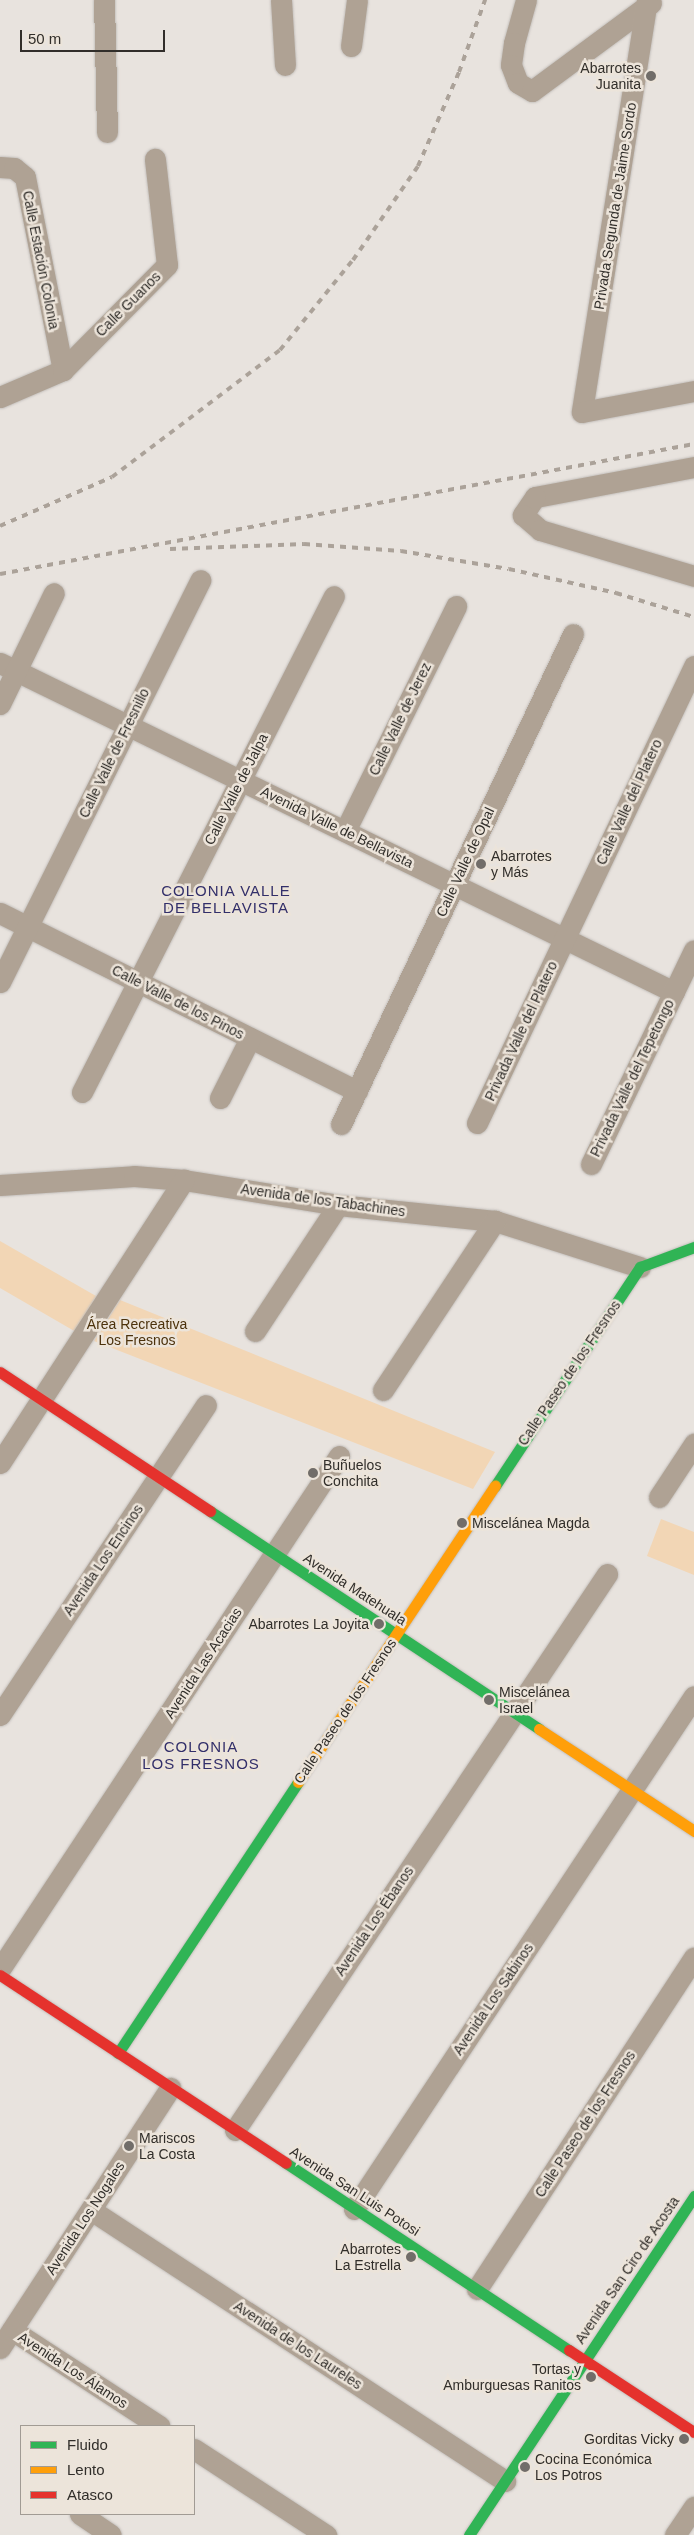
<!DOCTYPE html>
<html>
<head>
<meta charset="utf-8">
<style>
  body { margin:0 }
  #map { position:relative; width:694px; height:2535px; overflow:hidden; background:#e8e3de; font-family:Arial,sans-serif }
  div>[style] { position:absolute }
  [style*='--x'] { left:calc(var(--x)*1px); top:calc(var(--y)*1px); width:calc(var(--w)*1px); rotate:calc(var(--a)*1deg) }
  .green>* { inset:0; background:#f2d6b5 }
  .roads { filter:drop-shadow(0 0 1px #c3bfbb) drop-shadow(0 0 1px #c3bfbb) }
  .street>* { height:21px; margin:-10.5px; padding:0 10.5px; transform-origin:10.5px; border-radius:10.5px; background:#afa294 }
  .fast>* { height:11px; margin:-5.5px; padding:0 5.5px; transform-origin:5.5px; border-radius:5.5px; background:#30b455 }
  .slow>* { height:11px; margin:-5.5px; padding:0 5.5px; transform-origin:5.5px; border-radius:5.5px; background:#ff9f0a }
  .jam>* { height:11px; margin:-5.5px; padding:0 5.5px; transform-origin:5.5px; border-radius:5.5px; background:#e5322d }
  .rail>* { height:4px; margin-top:-2px; transform-origin:0; background:repeating-linear-gradient(90deg,#aba299 0 6px,transparent 0 12px) }
  .dots>* { width:14px; height:14px; translate:-50% -50%; box-sizing:border-box; border:2px solid #ece4da; border-radius:50% }
  span { translate:-50% -50%; white-space:nowrap; text-align:center; line-height:1.15; -webkit-text-stroke:5px #ece4da; paint-order:stroke }
  .poi-label { font-size:14px; color:#312e2a }
  .right { translate:-100% -50%; text-align:right }
  .left { translate:0 -50%; text-align:left }
  .street-label { font-size:14px; color:#312e2a }
  .park-label { font-size:14px; color:#4c320c }
  .neighbourhood-label { font-size:15px; color:#322f6a; letter-spacing:1px }
  .legend { position:absolute; left:20px; top:2425px; width:175px; height:90px; box-sizing:border-box; background:#ece4da; border:1px solid #a19b94; margin:0; padding:6px 9px; list-style:none; font-size:15px; color:#312e2a }
  .legend li { display:flex; align-items:center; gap:10px; height:25px }
  .legend b { width:25px; border:1px solid #a19b94 }
  .scale { position:absolute; left:20px; top:30px; width:145px; height:22px; box-sizing:border-box; border:2px solid #312e2a; border-top:0; padding-left:6px; font-size:15px; line-height:18px; white-space:nowrap; color:#312e2a; -webkit-text-stroke:4px #ece4da; paint-order:stroke }
</style>
</head>
<body>
<div id="map">
  <div class="green">
    <i style="clip-path:polygon(0 1241px,96px 1296px,76px 1332px,0 1288px)"></i>
    <i style="clip-path:polygon(120px 1300px,377px 1404px,495px 1452px,473px 1489px,94px 1341px)"></i>
    <i style="clip-path:polygon(661px 1519px,694px 1532px,694px 1575px,647px 1556px)"></i>
  </div>
  <div class="roads">
    <div class="street">
      <i style="--x:104;--y:0;--w:132;--a:88.7"></i>
      <i style="--x:281;--y:0;--w:65;--a:86.5"></i>
      <i style="--x:526;--y:0;--w:45;--a:105.6"></i>
      <i style="--x:514;--y:43;--w:22;--a:98"></i>
      <i style="--x:511;--y:65;--w:19;--a:69"></i>
      <i style="--x:518;--y:83;--w:16;--a:30"></i>
      <i style="--x:532;--y:91;--w:148;--a:-36.5"></i>
      <i style="--x:647;--y:0;--w:417;--a:99"></i>
      <i style="--x:582;--y:412;--w:114;--a:-10.6"></i>
      <i style="--x:351;--y:46;--w:46;--a:-82.6"></i>
      <i style="--x:0;--y:167;--w:14;--a:4"></i>
      <i style="--x:14;--y:168;--w:14;--a:39"></i>
      <i style="--x:25;--y:177;--w:197;--a:78.9"></i>
      <i style="--x:0;--y:397;--w:69;--a:-23.2"></i>
      <i style="--x:63;--y:370;--w:148;--a:-45.3"></i>
      <i style="--x:167;--y:265;--w:107;--a:-96.5"></i>
      <i style="--x:694;--y:467;--w:162;--a:169.3"></i>
      <i style="--x:535;--y:497;--w:22;--a:124"></i>
      <i style="--x:523;--y:515;--w:23;--a:41"></i>
      <i style="--x:540;--y:530;--w:161;--a:16.6"></i>
      <i style="--x:0;--y:663;--w:750;--a:26.02"></i>
      <i style="--x:0;--y:704;--w:123;--a:-64.1"></i>
      <i style="--x:345;--y:831;--w:251;--a:-63.7"></i>
      <i style="--x:0;--y:913;--w:399;--a:26.5"></i>
      <i style="--x:0;--y:982;--w:449;--a:-63.5"></i>
      <i style="--x:82;--y:1092;--w:556;--a:-63.07"></i>
      <i style="--x:220;--y:1098;--w:67;--a:-63.4"></i>
      <i style="--x:477;--y:1123;--w:506;--a:-64.6"></i>
      <i style="--x:341;--y:1124;--w:542;--a:-64.66"></i>
      <i style="--x:591;--y:1164;--w:237;--a:-64.3"></i>
      <i style="--x:0;--y:1185;--w:134;--a:-3.8"></i>
      <i style="--x:134;--y:1176;--w:50;--a:4.6"></i>
      <i style="--x:184;--y:1180;--w:156;--a:9.2"></i>
      <i style="--x:338;--y:1205;--w:158;--a:5.8"></i>
      <i style="--x:495;--y:1221;--w:152;--a:17.6"></i>
      <i style="--x:255;--y:1331;--w:151;--a:-56.6"></i>
      <i style="--x:383;--y:1390;--w:203;--a:-56.5"></i>
      <i style="--x:0;--y:1463;--w:338;--a:-57"></i>
      <i style="--x:659;--y:1497;--w:64;--a:-56.6"></i>
      <i style="--x:0;--y:1715;--w:372;--a:-56.4"></i>
      <i style="--x:0;--y:1969;--w:615;--a:-56.54"></i>
      <i style="--x:235;--y:2130;--w:669;--a:-56.21"></i>
      <i style="--x:354;--y:2209;--w:615;--a:-56.46"></i>
      <i style="--x:91;--y:2210;--w:495;--a:33.2"></i>
      <i style="--x:477;--y:2289;--w:396;--a:-56.8"></i>
      <i style="--x:12;--y:2330;--w:176;--a:33.1"></i>
      <i style="--x:0;--y:2348;--w:311;--a:-56.8"></i>
      <i style="--x:194;--y:2449;--w:158;--a:33.1"></i>
      <i style="--x:80;--y:2514;--w:37;--a:34"></i>
      <i style="--x:675;--y:2535;--w:34;--a:-56"></i>
    </div>
    <div class="fast">
      <i style="--x:495;--y:1486;--w:263;--a:-56.5"></i>
      <i style="--x:640;--y:1267;--w:58;--a:-20.3"></i>
      <i style="--x:210;--y:1511;--w:395;--a:33.5"></i>
      <i style="--x:118;--y:2053;--w:325;--a:-56.4"></i>
      <i style="--x:286;--y:2163;--w:339;--a:33.5"></i>
      <i style="--x:469;--y:2535;--w:407;--a:-56.4"></i>
    </div>
    <div class="slow">
      <i style="--x:539;--y:1729;--w:186;--a:33.3"></i>
      <i style="--x:298;--y:1782;--w:356;--a:-56.4"></i>
    </div>
    <div class="jam">
      <i style="--x:0;--y:1372;--w:252;--a:33.5"></i>
      <i style="--x:0;--y:1975;--w:342;--a:33.3"></i>
      <i style="--x:569;--y:2350;--w:149;--a:33.3"></i>
    </div>
  </div>
  <div class="rail">
    <i style="--x:0;--y:526;--w:122;--a:-23.6"></i>
    <i style="--x:112;--y:477;--w:211;--a:-37.1"></i>
    <i style="--x:280;--y:350;--w:116;--a:-51"></i>
    <i style="--x:353;--y:260;--w:114;--a:-55.3"></i>
    <i style="--x:418;--y:166;--w:103;--a:-66.4"></i>
    <i style="--x:459;--y:72;--w:77;--a:-70.1"></i>
    <i style="--x:170;--y:549;--w:134;--a:-2.1"></i>
    <i style="--x:304;--y:544;--w:97;--a:4.1"></i>
    <i style="--x:401;--y:551;--w:109;--a:9.5"></i>
    <i style="--x:509;--y:569;--w:110;--a:12.6"></i>
    <i style="--x:616;--y:593;--w:82;--a:17.1"></i>
    <i style="--x:0;--y:574;--w:706;--a:-10.61"></i>
  </div>
  <div class="dots">
    <i style="left:651px;top:76px;background:#716d69"></i>
    <i style="left:481px;top:864px;background:#716d69"></i>
    <i style="left:313px;top:1473px;background:#716d69"></i>
    <i style="left:462px;top:1523px;background:#716d69"></i>
    <i style="left:379px;top:1624px;background:#716d69"></i>
    <i style="left:489px;top:1700px;background:#716d69"></i>
    <i style="left:129px;top:2146px;background:#716d69"></i>
    <i style="left:411px;top:2257px;background:#716d69"></i>
    <i style="left:591px;top:2377px;background:#716d69"></i>
    <i style="left:684px;top:2439px;background:#716d69"></i>
    <i style="left:525px;top:2467px;background:#716d69"></i>
  </div>
  <div class="poi-label">
    <span class="right" style="left:641px;top:76px">Abarrotes<br>Juanita</span>
    <span class="left" style="left:491px;top:864px">Abarrotes<br>y Más</span>
    <span class="left" style="left:323px;top:1473px">Buñuelos<br>Conchita</span>
    <span class="left" style="left:472px;top:1523px">Miscelánea Magda</span>
    <span class="right" style="left:369px;top:1624px">Abarrotes La Joyita</span>
    <span class="left" style="left:499px;top:1700px">Miscelánea<br>Israel</span>
    <span class="left" style="left:139px;top:2146px">Mariscos<br>La Costa</span>
    <span class="right" style="left:401px;top:2257px">Abarrotes<br>La Estrella</span>
    <span class="right" style="left:581px;top:2377px">Tortas y<br>Amburguesas Ranitos</span>
    <span class="right" style="left:674px;top:2439px">Gorditas Vicky</span>
    <span class="left" style="left:535px;top:2467px">Cocina Económica<br>Los Potros</span>
  </div>
  <div class="street-label">
    <span style="left:615px;top:206px;rotate:-81deg">Privada Segunda de Jaime Sordo</span>
    <span style="left:41px;top:260px;rotate:79deg">Calle Estación Colonia</span>
    <span style="left:128px;top:304px;rotate:-45deg">Calle Guanos</span>
    <span style="left:400px;top:719px;rotate:-64deg">Calle Valle de Jerez</span>
    <span style="left:114px;top:753px;rotate:-64deg">Calle Valle de Fresnillo</span>
    <span style="left:236px;top:789px;rotate:-63deg">Calle Valle de Jalpa</span>
    <span style="left:629px;top:802px;rotate:-65deg">Calle Valle del Platero</span>
    <span style="left:337px;top:827px;rotate:26deg">Avenida Valle de Bellavista</span>
    <span style="left:465px;top:862px;rotate:-65deg">Calle Valle de Opal</span>
    <span style="left:178px;top:1002px;rotate:27deg">Calle Valle de los Pinos</span>
    <span style="left:521px;top:1031px;rotate:-65deg">Privada Valle del Platero</span>
    <span style="left:632px;top:1078px;rotate:-64deg">Privada Valle del Tepetongo</span>
    <span style="left:323px;top:1200px;rotate:8deg">Avenida de los Tabachines</span>
    <span style="left:569px;top:1373px;rotate:-56deg">Calle Paseo de los Fresnos</span>
    <span style="left:103px;top:1560px;rotate:-56deg">Avenida Los Encinos</span>
    <span style="left:355px;top:1589px;rotate:33deg">Avenida Matehuala</span>
    <span style="left:203px;top:1663px;rotate:-57deg">Avenida Las Acacias</span>
    <span style="left:345px;top:1711px;rotate:-56deg">Calle Paseo de los Fresnos</span>
    <span style="left:374px;top:1921px;rotate:-56deg">Avenida Los Ébanos</span>
    <span style="left:493px;top:1999px;rotate:-56deg">Avenida Los Sabinos</span>
    <span style="left:585px;top:2124px;rotate:-57deg">Calle Paseo de los Fresnos</span>
    <span style="left:355px;top:2191px;rotate:33deg">Avenida San Luis Potosi</span>
    <span style="left:85px;top:2218px;rotate:-57deg">Avenida Los Nogales</span>
    <span style="left:627px;top:2270px;rotate:-56deg">Avenida San Ciro de Acosta</span>
    <span style="left:298px;top:2345px;rotate:33deg">Avenida de los Laureles</span>
    <span style="left:73px;top:2370px;rotate:33deg">Avenida Los Álamos</span>
  </div>
  <div class="park-label">
    <span style="left:137px;top:1332px">Área Recreativa<br>Los Fresnos</span>
  </div>
  <div class="neighbourhood-label">
    <span style="left:226px;top:899px">COLONIA VALLE<br>DE BELLAVISTA</span>
    <span style="left:201px;top:1755px">COLONIA<br>LOS FRESNOS</span>
  </div>
  <ul class="legend">
  <li><b style="height:6px;background:#30b455"></b>Fluido</li>
  <li><b style="height:6px;background:#ff9f0a"></b>Lento</li>
  <li><b style="height:6px;background:#e5322d"></b>Atasco</li>
  </ul>
  <div class="scale">50 m</div>
</div>
</body>
</html>
